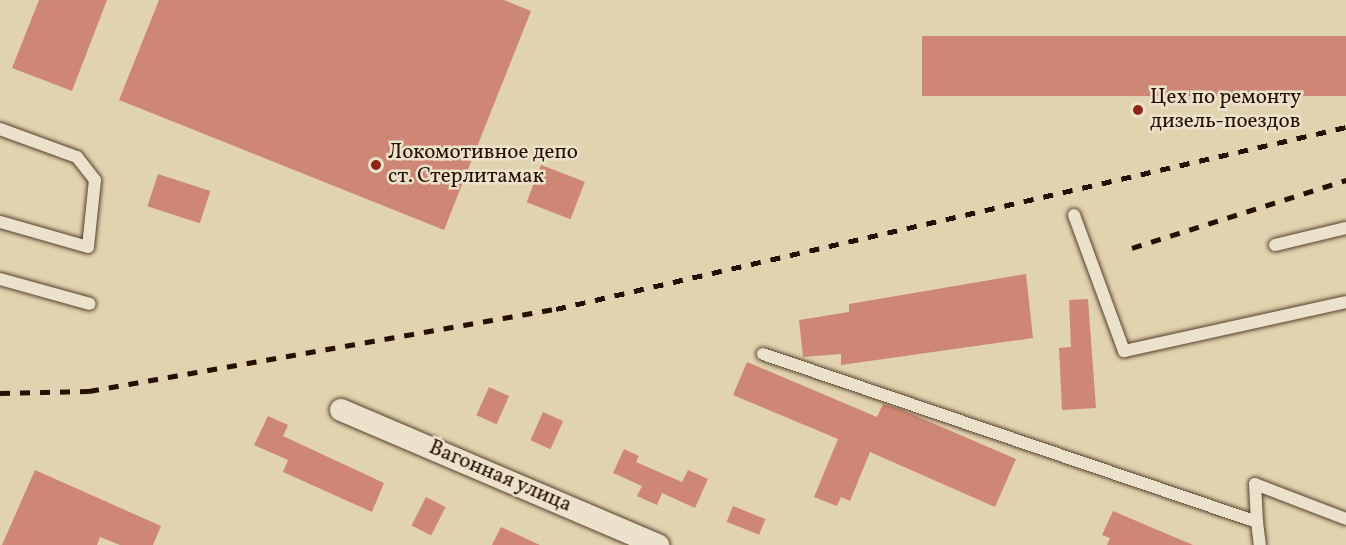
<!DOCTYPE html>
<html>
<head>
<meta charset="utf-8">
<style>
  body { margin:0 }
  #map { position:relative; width:1346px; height:545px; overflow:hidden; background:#e2d3b0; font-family:Vollkorn,serif }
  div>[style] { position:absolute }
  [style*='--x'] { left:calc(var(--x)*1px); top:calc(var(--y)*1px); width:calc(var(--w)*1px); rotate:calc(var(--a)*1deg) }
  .building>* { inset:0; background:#ce8774; transform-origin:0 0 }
  .roads { filter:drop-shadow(0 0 2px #56402c) drop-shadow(0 0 2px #56402c) }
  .service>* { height:12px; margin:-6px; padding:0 6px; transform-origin:6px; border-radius:6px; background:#ece2cc }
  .minor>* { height:22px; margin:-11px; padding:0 11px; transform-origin:11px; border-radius:11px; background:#ece2cc }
  .rail>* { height:4.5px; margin-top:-2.25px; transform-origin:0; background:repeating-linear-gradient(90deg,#270f00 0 10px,transparent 0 20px) }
  .dots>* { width:16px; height:16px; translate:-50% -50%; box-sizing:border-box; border:3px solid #ece2cc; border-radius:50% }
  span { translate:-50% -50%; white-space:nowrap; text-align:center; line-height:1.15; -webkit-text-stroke:5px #ece2cc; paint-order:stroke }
  .poi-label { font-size:21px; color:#270f00 }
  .left { translate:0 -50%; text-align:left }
  .street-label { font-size:21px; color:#270f00 }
</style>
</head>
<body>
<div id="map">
  <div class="building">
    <i style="clip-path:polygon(39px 0,107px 0,72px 91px,12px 68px)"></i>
    <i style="clip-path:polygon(159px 0,504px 0,531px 11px,444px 230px,119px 100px)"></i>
    <i style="left:1346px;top:36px;width:60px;height:424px;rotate:90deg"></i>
    <i style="left:541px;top:165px;width:47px;height:40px;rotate:21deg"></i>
    <i style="left:158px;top:174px;width:55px;height:34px;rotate:18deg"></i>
    <i style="clip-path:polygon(1026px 274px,1033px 338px,841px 365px,841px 354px,803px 357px,799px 320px,849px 312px,849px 304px)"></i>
    <i style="clip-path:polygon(1088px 299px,1096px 408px,1062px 410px,1059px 348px,1071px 347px,1069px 300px)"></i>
    <i style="clip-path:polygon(747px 362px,877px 417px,883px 404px,900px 409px,1016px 459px,995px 507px,870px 452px,850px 501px,841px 497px,837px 506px,814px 497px,838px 439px,733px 395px)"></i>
    <i style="left:489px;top:387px;width:22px;height:31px;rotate:24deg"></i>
    <i style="left:543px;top:412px;width:22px;height:31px;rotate:24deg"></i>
    <i style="clip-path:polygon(268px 416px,288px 425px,283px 436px,384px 483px,372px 512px,283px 472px,288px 460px,254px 445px)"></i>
    <i style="clip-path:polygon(624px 449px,639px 456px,636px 462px,682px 482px,688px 470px,708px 479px,695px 508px,662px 493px,657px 505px,637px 496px,642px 486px,613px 473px)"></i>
    <i style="clip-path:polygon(35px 470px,161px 526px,153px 545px,120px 545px,100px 537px,97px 545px,2px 545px)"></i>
    <i style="left:426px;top:497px;width:22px;height:32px;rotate:27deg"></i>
    <i style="left:733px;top:506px;width:35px;height:17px;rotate:22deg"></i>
    <i style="clip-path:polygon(1113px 511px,1193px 545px,1107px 545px,1110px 538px,1102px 535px)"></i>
    <i style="clip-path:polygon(501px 527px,540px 545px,492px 545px)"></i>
  </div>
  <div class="roads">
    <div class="service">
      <i style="--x:0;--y:129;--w:82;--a:20"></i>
      <i style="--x:77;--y:157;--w:29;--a:52"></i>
      <i style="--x:95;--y:180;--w:67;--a:96"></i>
      <i style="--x:88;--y:247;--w:91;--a:-164.1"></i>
      <i style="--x:1074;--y:215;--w:145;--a:69.8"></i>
      <i style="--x:1124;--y:351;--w:227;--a:-12.4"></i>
      <i style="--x:1275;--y:245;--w:73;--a:-13.5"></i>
      <i style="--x:0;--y:279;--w:93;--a:15.5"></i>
      <i style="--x:763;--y:354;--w:522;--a:18.78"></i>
      <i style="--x:1257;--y:522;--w:23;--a:83"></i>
      <i style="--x:1257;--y:522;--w:38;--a:-93"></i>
      <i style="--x:1255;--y:484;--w:97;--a:21"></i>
    </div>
    <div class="minor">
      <i style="--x:341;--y:410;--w:345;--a:23.1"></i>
    </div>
  </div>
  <div class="rail">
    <i style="--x:1132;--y:248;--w:225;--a:-17.6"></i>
    <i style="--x:0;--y:393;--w:89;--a:-1.3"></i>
    <i style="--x:89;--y:391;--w:474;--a:-10"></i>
    <i style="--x:556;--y:309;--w:811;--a:-12.97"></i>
  </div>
  <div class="dots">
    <i style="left:1138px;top:110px;background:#8f2418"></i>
    <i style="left:376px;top:165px;background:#8f2418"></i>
  </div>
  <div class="poi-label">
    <span class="left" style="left:1150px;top:110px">Цех по ремонту<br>дизель-поездов</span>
    <span class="left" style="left:388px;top:165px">Локомотивное депо<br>ст. Стерлитамак</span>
  </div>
  <div class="street-label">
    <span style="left:500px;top:477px;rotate:23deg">Вагонная улица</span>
  </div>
</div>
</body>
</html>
